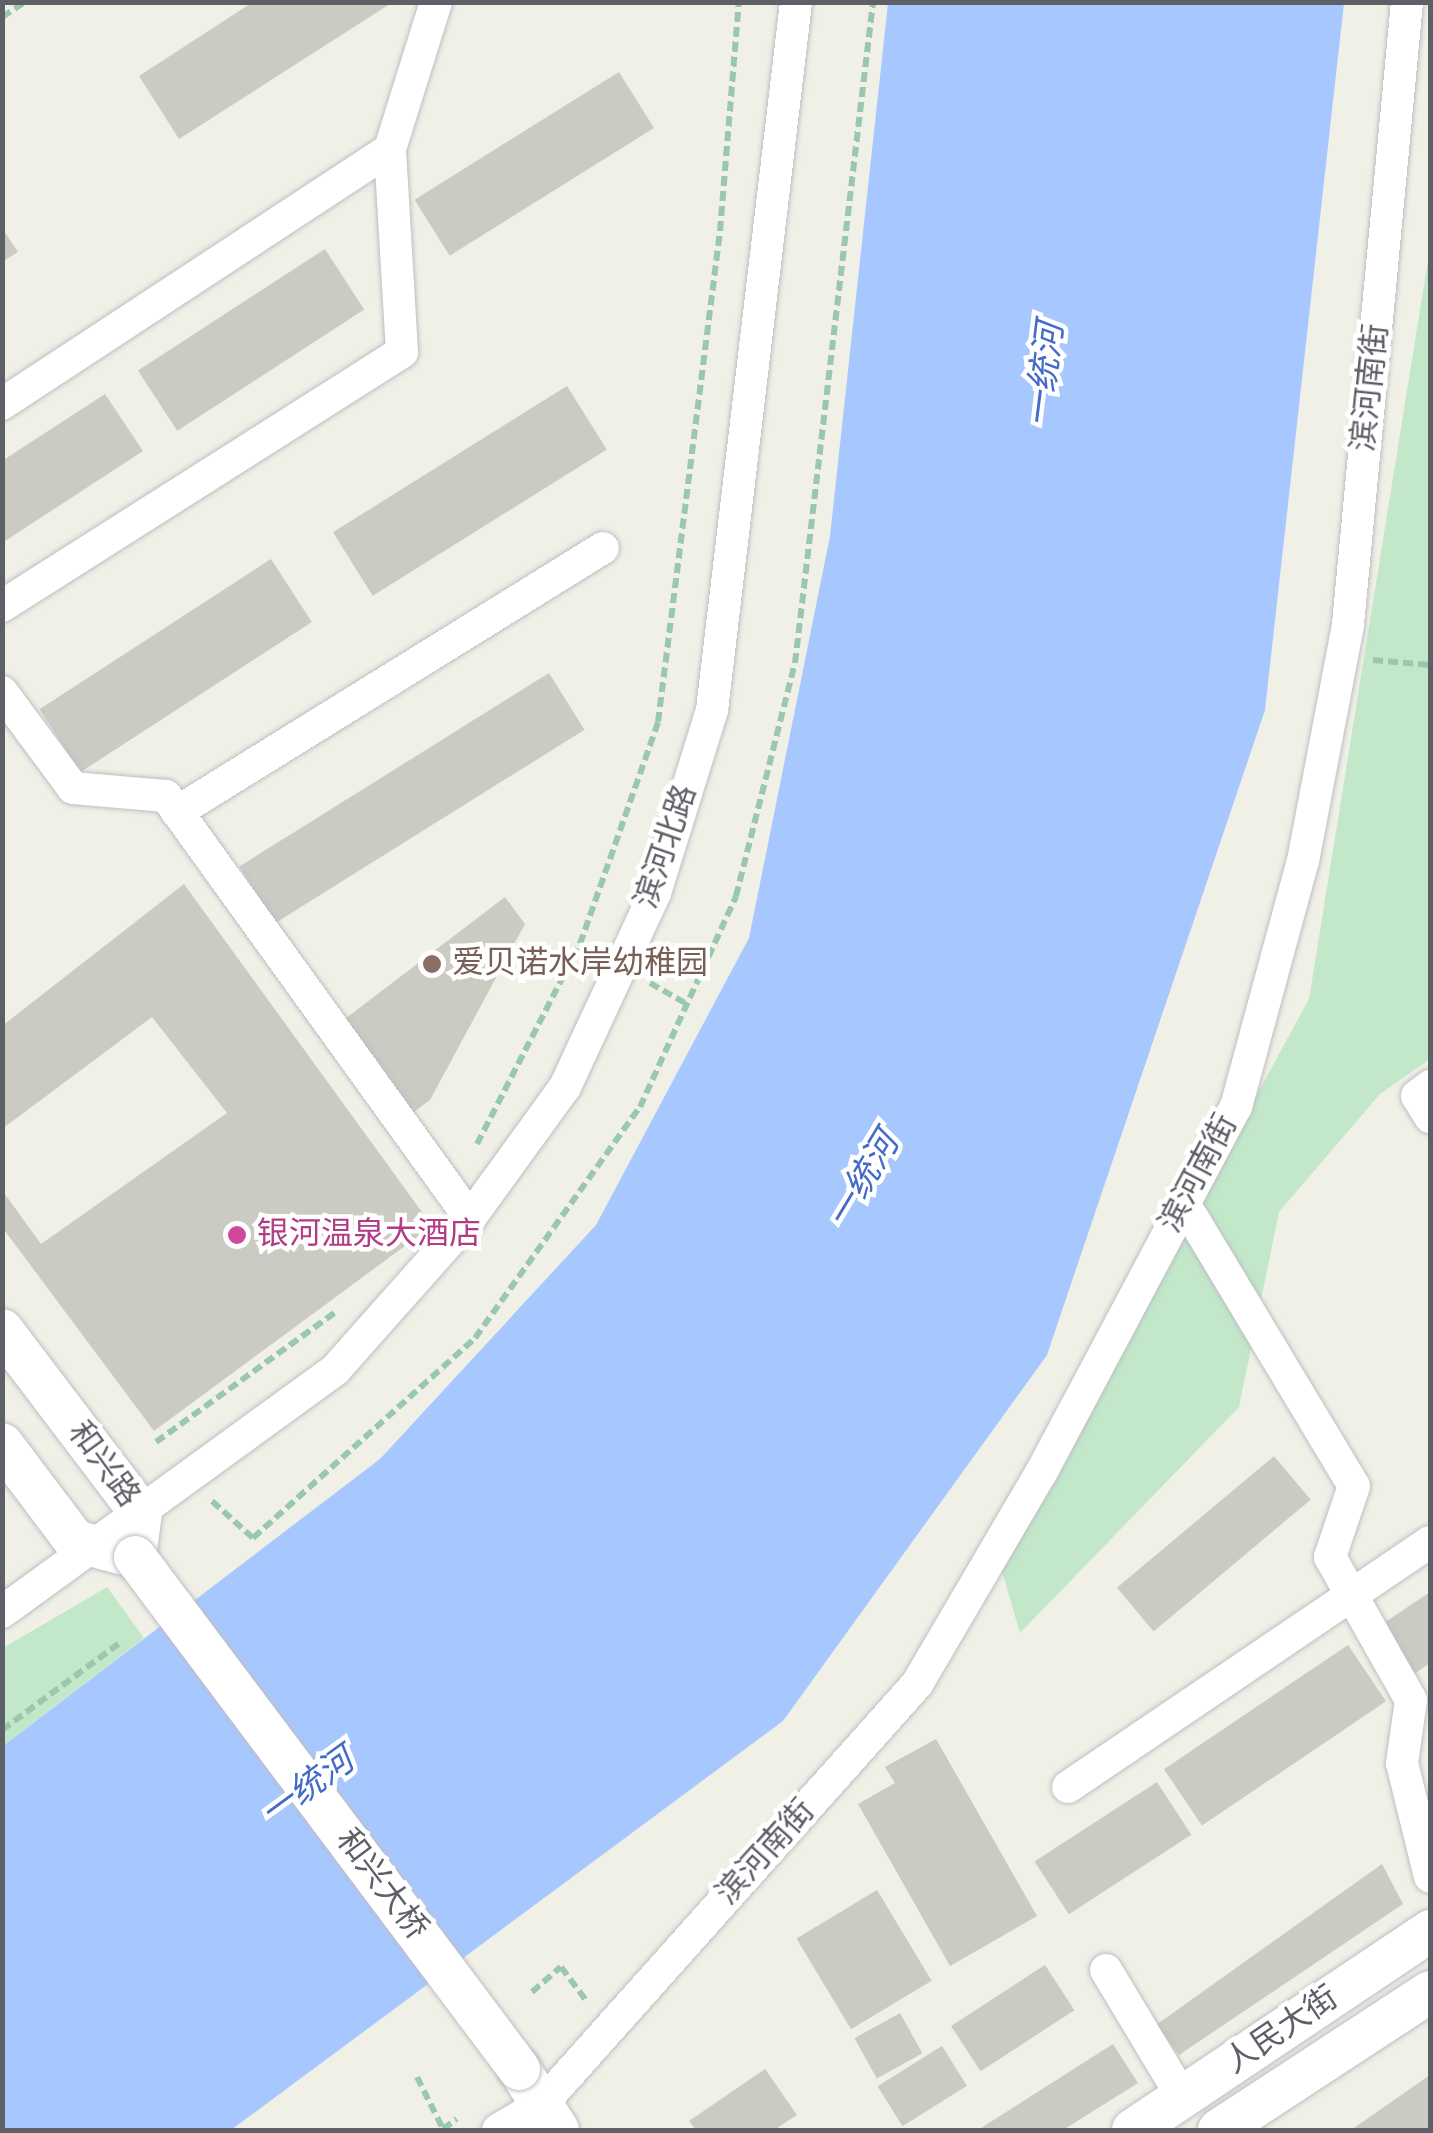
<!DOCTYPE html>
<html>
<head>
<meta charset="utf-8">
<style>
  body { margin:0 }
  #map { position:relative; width:1433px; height:2133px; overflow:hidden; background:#f0f0e6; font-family:"Sofia Sans Condensed","Noto Sans SC",sans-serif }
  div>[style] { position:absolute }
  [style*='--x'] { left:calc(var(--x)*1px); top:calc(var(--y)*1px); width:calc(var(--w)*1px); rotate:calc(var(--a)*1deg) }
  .green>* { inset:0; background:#c2e8c9 }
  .water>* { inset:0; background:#a7c8ff }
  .building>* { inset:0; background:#cbcac3; transform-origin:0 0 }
  .path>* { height:6px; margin-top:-3px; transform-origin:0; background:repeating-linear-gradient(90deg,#99c7af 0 10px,transparent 0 15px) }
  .roads { filter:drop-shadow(0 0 2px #bdbec5) drop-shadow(0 0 2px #bdbec5) }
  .minor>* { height:32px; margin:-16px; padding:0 16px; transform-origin:16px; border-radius:16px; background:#fff }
  .tertiary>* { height:42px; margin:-21px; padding:0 21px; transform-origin:21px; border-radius:21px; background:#fff }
  .bridges { filter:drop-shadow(0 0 2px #bdbec5) drop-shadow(0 0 2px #bdbec5) }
  .tertiary-bridge>* { height:42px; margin:-21px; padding:0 21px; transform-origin:21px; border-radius:21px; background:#fff }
  .dots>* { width:28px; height:28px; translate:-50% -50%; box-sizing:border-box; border:5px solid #fff; border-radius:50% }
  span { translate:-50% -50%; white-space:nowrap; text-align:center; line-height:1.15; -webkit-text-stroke:9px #fff; paint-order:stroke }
  .street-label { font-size:32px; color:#5d6067 }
  .education-label { font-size:32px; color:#785e54 }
  .left { translate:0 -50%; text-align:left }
  .hotel-label { font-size:32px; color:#b23c85 }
  .water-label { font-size:35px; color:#446bc8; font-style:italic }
  .frame { position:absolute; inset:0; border:5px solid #5d6067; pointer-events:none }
</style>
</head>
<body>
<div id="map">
  <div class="green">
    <i style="clip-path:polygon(1430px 248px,1430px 1059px,1380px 1094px,1279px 1212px,1239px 1407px,1020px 1633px,1000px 1565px,1309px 999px)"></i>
    <i style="clip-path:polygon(107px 1587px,144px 1638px,3px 1746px,3px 1648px)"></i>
  </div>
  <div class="water">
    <i style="clip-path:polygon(888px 3px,1344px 3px,1265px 710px,1047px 1355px,783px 1721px,231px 2130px,3px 2130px,3px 1746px,380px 1459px,596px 1225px,749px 938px,830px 536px)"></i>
  </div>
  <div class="building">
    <i style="clip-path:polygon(253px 2px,393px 2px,179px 139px,139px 76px)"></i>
    <i style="left:619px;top:72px;width:66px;height:241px;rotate:58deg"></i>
    <i style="clip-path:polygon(2px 228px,18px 252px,2px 262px)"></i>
    <i style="left:325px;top:249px;width:72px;height:223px;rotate:57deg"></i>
    <i style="left:567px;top:386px;width:75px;height:276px;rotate:58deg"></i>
    <i style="clip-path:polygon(105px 394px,143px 451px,2px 543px,2px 461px)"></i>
    <i style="left:271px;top:559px;width:75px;height:276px;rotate:57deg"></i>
    <i style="left:549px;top:673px;width:67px;height:365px;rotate:58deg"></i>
    <i style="clip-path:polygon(184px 884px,432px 1226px,154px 1431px,2px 1227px,2px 1190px,41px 1244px,227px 1113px,152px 1017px,2px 1129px,2px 1026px)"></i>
    <i style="clip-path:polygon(505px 897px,525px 924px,430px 1100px,407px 1117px,337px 1025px)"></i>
    <i style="left:1274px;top:1456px;width:57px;height:205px;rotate:50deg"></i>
    <i style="clip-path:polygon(1430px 1592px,1430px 1663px,1414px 1674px,1381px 1625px)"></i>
    <i style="left:1348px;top:1645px;width:68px;height:222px;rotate:56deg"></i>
    <i style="clip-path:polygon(936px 1739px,1037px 1916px,950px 1966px,858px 1804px,895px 1783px,885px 1767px)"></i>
    <i style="left:1157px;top:1782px;width:63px;height:146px;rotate:57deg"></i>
    <i style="clip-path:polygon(1382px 1864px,1403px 1904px,1179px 2055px,1156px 2025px)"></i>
    <i style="left:877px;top:1890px;width:106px;height:94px;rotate:59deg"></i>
    <i style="left:1045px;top:1965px;width:54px;height:112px;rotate:57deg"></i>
    <i style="left:900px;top:2013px;width:46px;height:52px;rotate:61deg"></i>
    <i style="clip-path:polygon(1113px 2044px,1138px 2083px,1063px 2130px,978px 2130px)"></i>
    <i style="left:942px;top:2046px;width:47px;height:76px;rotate:58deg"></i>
    <i style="clip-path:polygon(765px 2069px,797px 2115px,774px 2130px,696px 2130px,689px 2121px)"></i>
    <i style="clip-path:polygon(1430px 2075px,1430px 2130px,1351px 2130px)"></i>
  </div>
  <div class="path">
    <i style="--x:2;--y:17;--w:27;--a:-33"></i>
    <i style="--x:1373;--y:660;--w:57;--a:5"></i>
    <i style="--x:650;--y:983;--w:43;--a:29.6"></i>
    <i style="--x:477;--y:1144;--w:225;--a:-62.8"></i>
    <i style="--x:580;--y:944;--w:235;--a:-70.6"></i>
    <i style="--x:658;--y:722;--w:495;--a:-82.8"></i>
    <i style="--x:720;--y:231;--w:230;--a:-85.3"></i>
    <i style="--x:156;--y:1442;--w:223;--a:-35.9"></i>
    <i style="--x:212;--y:1501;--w:55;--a:42.1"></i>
    <i style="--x:253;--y:1538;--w:299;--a:-42"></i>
    <i style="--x:475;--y:1338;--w:284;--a:-54.5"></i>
    <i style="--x:640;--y:1107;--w:232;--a:-65.5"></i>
    <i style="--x:736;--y:896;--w:240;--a:-75.8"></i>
    <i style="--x:795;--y:663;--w:666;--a:-83.27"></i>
    <i style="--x:2;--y:1730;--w:148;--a:-36.5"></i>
    <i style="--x:532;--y:1992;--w:38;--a:-41"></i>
    <i style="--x:561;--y:1967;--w:45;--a:53.1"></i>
    <i style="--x:417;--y:2077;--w:58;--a:63.4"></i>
    <i style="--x:443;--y:2129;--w:17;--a:-36"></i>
  </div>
  <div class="roads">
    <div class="minor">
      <i style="--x:2;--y:404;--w:464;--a:-33.3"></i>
      <i style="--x:2;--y:606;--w:474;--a:-32.4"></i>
      <i style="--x:402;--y:352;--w:203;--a:-93.4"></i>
      <i style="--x:390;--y:149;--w:154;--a:-72.6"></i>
      <i style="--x:2;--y:692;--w:119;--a:53.5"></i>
      <i style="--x:73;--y:788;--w:93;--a:4.9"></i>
      <i style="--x:166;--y:796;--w:520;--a:54.23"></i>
      <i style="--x:177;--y:812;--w:501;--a:-31.79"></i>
      <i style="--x:1430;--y:1086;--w:16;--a:142"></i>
      <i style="--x:1417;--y:1096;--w:25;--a:58"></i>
      <i style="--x:1191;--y:1215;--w:316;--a:59"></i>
      <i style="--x:1354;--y:1486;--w:75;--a:108.7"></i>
      <i style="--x:1330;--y:1557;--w:164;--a:60.5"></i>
      <i style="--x:1411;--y:1700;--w:64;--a:98.1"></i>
      <i style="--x:1402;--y:1763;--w:117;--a:76.2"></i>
      <i style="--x:2;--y:1612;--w:413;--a:-36"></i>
      <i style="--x:336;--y:1369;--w:202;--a:-48.4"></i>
      <i style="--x:470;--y:1218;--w:162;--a:-54.1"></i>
      <i style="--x:565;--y:1087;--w:214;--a:-65.1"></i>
      <i style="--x:655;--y:893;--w:192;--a:-72.7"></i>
      <i style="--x:712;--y:710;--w:713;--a:-83.23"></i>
      <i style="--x:1068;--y:1787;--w:437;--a:-34.1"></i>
      <i style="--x:1106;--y:1970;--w:149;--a:59"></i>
      <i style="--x:498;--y:2130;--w:51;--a:-30.6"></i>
      <i style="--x:542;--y:2104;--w:563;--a:-48.24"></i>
      <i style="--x:917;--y:1684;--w:245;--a:-59.6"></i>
      <i style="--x:1041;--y:1473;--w:415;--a:-62"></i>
      <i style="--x:1236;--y:1107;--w:255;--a:-74.8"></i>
      <i style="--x:1303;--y:861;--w:241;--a:-79.2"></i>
      <i style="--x:1348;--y:624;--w:625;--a:-84.58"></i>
    </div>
    <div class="tertiary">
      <i style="--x:2;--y:1330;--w:230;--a:52.8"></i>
      <i style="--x:141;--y:1513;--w:44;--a:97.8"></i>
      <i style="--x:135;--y:1557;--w:62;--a:-165.1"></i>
      <i style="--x:75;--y:1541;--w:121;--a:-127"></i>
      <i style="--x:519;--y:2069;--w:72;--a:57.4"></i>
      <i style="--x:1133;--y:2130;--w:358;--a:-33.8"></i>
      <i style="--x:1219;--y:2130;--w:252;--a:-33.2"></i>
    </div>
  </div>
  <div class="bridges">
    <div class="tertiary-bridge">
      <i style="--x:135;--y:1557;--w:640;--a:53.13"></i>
    </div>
  </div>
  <div class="dots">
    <i style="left:432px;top:964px;background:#8d6e63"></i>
    <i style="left:237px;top:1235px;background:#d1479c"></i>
  </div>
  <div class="street-label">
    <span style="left:1371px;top:388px;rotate:-84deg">滨河南街</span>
    <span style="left:667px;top:847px;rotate:-71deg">滨河北路</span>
    <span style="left:1199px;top:1174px;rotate:-62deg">滨河南街</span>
    <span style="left:103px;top:1465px;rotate:54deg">和兴路</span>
    <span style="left:766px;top:1853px;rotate:-48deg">滨河南街</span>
    <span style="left:381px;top:1885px;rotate:53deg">和兴大桥</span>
    <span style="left:1282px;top:2031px;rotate:-34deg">人民大街</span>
  </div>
  <div class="education-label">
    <span class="left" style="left:452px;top:964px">爱贝诺水岸幼稚园</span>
  </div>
  <div class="hotel-label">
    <span class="left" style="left:257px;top:1235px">银河温泉大酒店</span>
  </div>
  <div class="water-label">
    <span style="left:1046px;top:375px;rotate:-83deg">一统河</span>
    <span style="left:864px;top:1181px;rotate:-59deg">一统河</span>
    <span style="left:308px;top:1788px;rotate:-36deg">一统河</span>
  </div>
  <div class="frame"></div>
</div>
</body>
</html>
